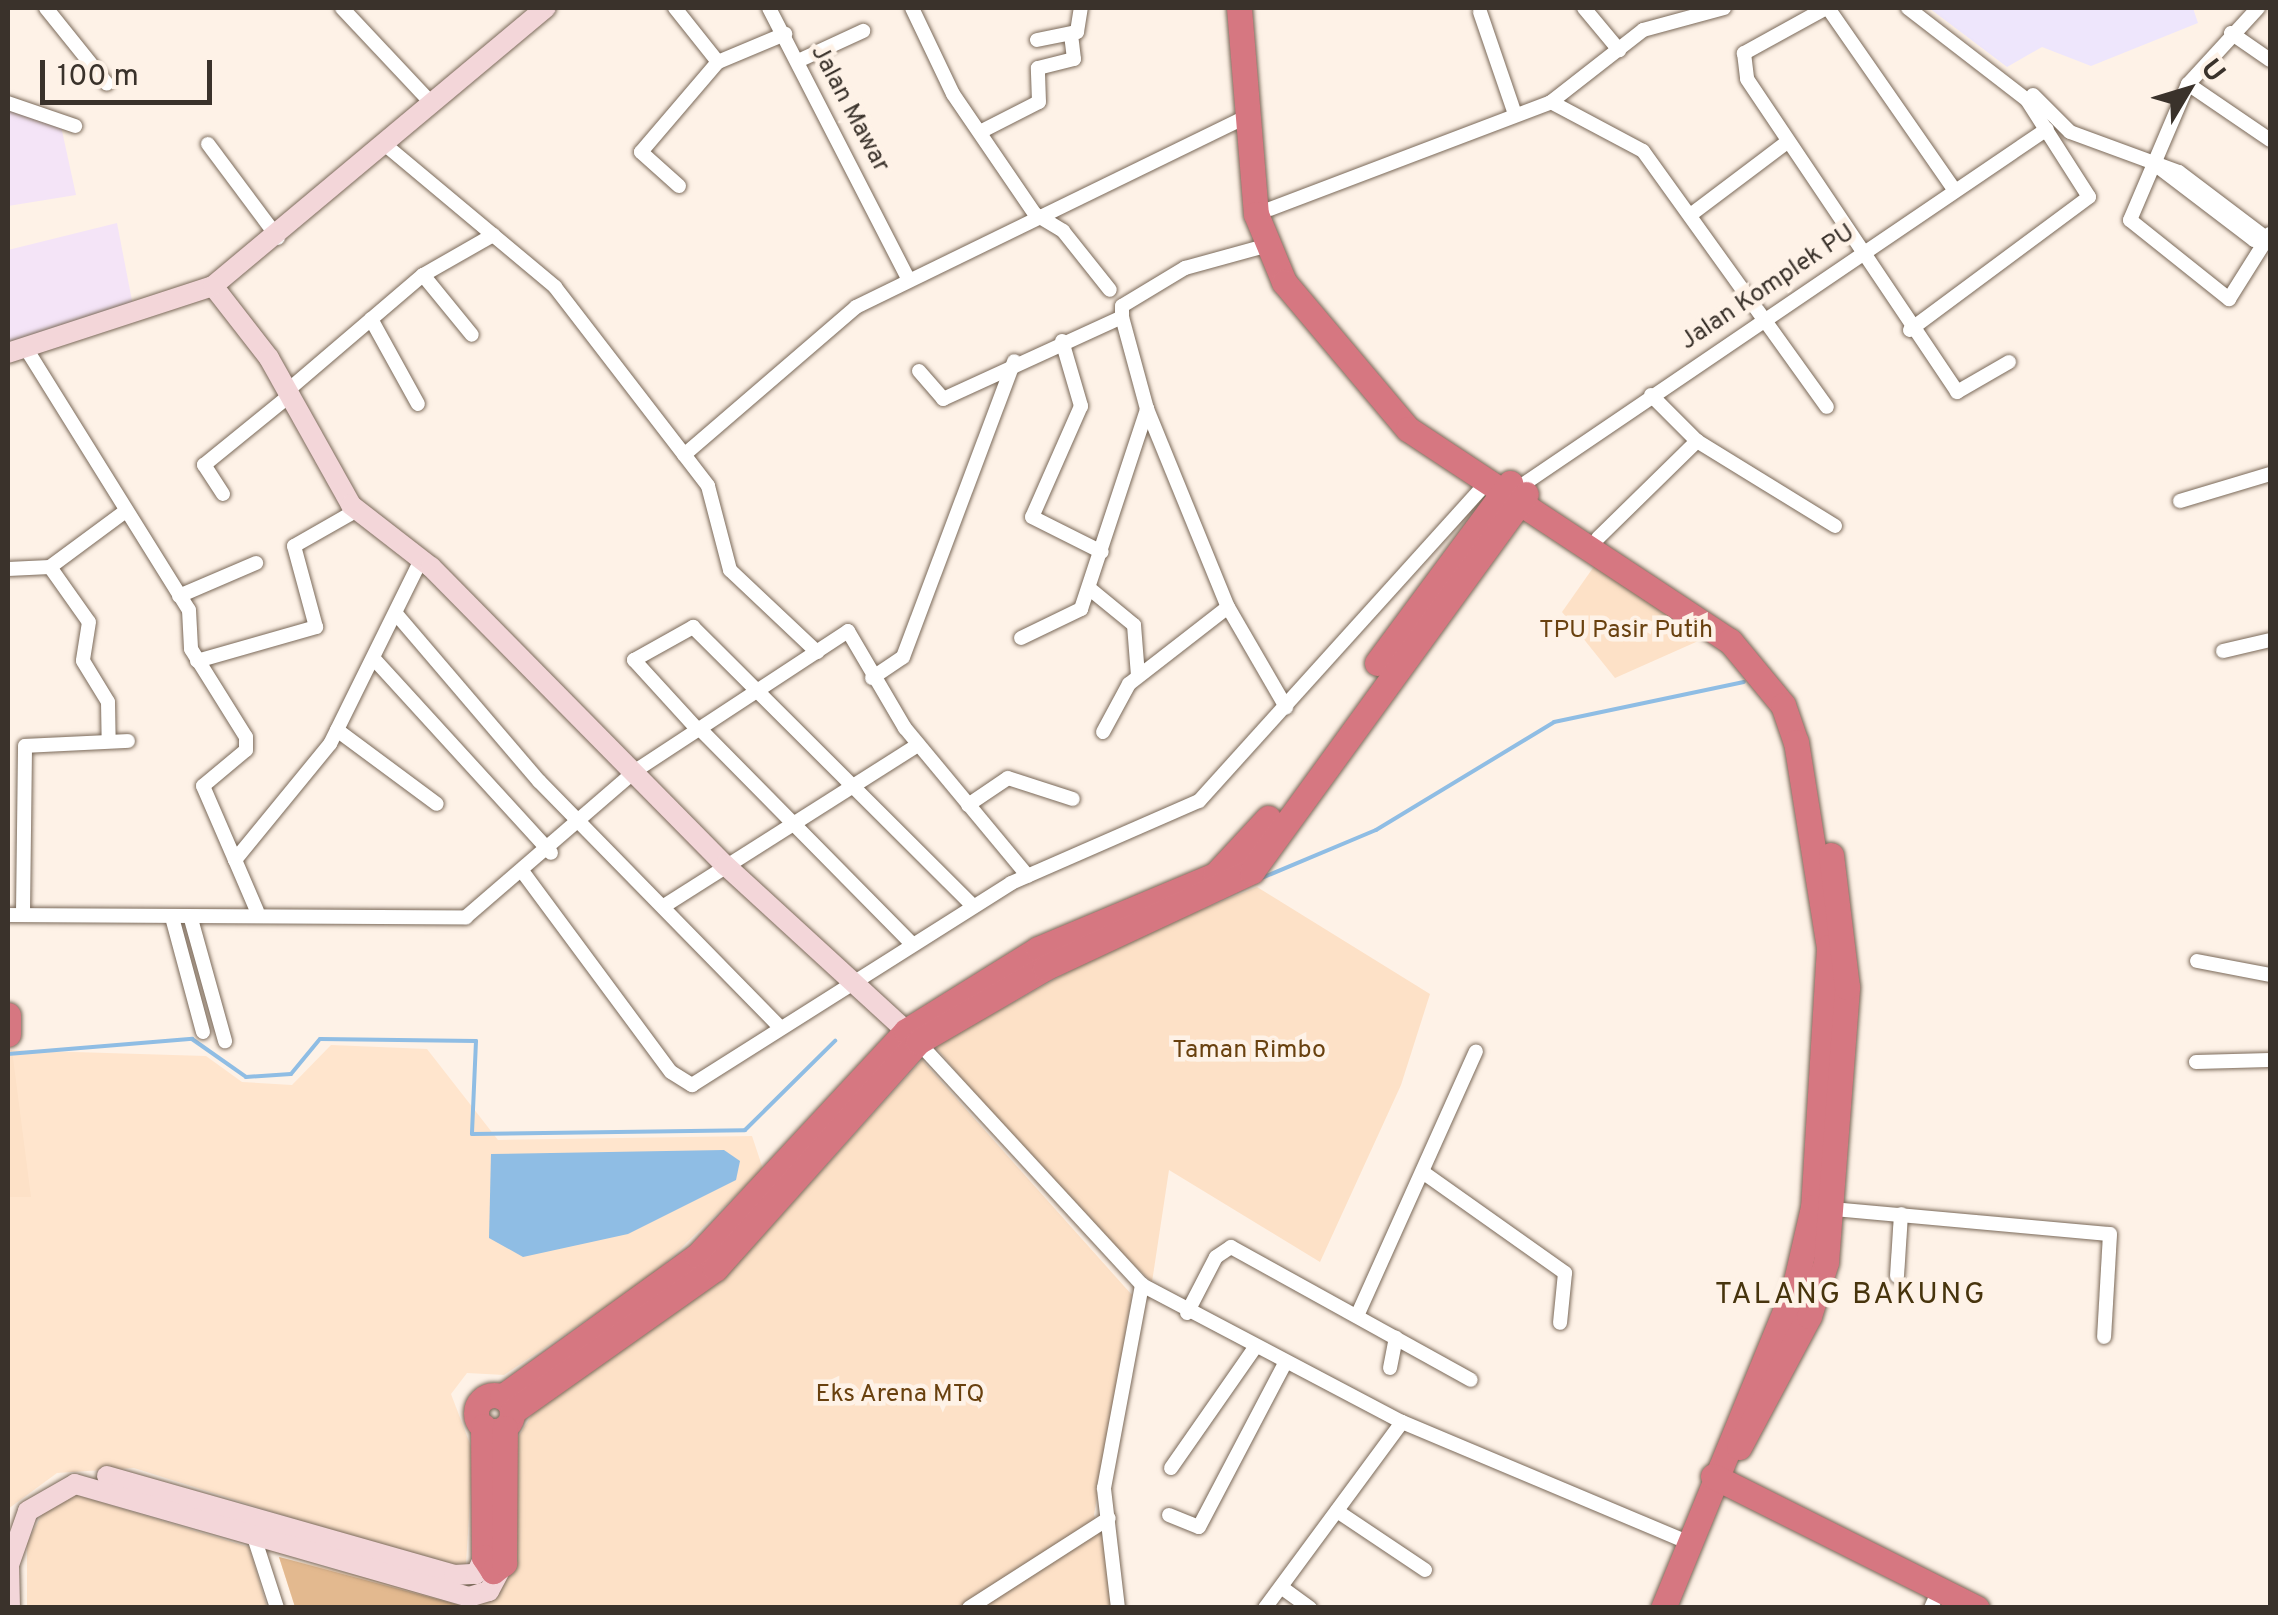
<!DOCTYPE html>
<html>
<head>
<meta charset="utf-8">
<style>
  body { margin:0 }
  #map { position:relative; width:2278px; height:1615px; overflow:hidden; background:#fef2e7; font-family:Overpass,sans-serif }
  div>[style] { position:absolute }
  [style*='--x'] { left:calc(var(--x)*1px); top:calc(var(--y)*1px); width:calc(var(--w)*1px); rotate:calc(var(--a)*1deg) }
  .commercial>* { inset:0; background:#f4e4f7 }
  .built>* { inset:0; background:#ffe5cd }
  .education>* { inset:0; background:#eee6fc }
  .green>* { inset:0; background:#fde1c7 }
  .forest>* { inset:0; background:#e3b98f }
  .water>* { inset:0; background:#8fbde4 }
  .stream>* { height:4px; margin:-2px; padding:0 2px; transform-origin:2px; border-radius:2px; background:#8fbde4 }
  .roads { filter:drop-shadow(0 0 2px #7a6959) drop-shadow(0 0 2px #7a6959) }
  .street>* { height:14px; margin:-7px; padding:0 7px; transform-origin:7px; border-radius:7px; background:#fff }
  .secondary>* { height:20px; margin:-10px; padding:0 10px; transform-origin:10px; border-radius:10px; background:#f3d6d9 }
  .highway>* { height:25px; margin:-12.5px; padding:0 12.5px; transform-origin:12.5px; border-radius:12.5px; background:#d67781 }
  .highway>.ring { margin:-12.5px; padding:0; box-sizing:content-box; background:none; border:25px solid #d67781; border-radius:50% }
  span { translate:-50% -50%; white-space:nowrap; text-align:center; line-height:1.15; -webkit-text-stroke:9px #fef2e7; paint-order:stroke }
  .street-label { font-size:25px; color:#3a322b }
  .park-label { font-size:25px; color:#69410f }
  .quarter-label { font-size:30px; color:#47340d; letter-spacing:2.5px }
  .frame { position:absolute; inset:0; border:10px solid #3a322b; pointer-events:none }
  .north { position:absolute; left:2138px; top:40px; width:100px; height:100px; -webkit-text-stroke:8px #fef2e7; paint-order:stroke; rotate:52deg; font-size:28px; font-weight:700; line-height:40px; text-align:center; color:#3a322b }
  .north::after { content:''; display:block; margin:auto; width:35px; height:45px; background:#3a322b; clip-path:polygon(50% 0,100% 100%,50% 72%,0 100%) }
  .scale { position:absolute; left:40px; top:60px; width:172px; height:45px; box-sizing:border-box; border:5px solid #3a322b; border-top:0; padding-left:12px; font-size:30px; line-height:35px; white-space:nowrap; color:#3a322b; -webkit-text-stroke:8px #fef2e7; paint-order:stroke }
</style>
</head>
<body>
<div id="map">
  <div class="commercial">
    <i style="clip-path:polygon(8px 111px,59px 117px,76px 195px,8px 206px)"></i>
    <i style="clip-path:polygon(117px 223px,134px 311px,8px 342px,8px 250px)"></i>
  </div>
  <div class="built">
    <i style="clip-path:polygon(331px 1045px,427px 1049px,498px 1140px,752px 1136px,763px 1169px,652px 1276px,504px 1375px,467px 1373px,451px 1394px,473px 1452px,466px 1564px,454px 1569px,134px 1468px,57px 1473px,8px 1509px,8px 1050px,206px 1056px,242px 1082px,292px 1085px)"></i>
  </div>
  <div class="education">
    <i style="clip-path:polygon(1929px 8px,2193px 8px,2198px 23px,2091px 66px,2042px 47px,2007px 67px)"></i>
  </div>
  <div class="green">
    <i style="clip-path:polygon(1595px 565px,1705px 638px,1615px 678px,1562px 612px)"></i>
    <i style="clip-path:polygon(1257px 887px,1430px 994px,1401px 1085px,1320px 1262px,1169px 1170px,1152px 1282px,1042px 1177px,935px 1046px,1122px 942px)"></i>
    <i style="clip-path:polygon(8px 1050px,12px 1050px,31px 1197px,8px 1197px)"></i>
    <i style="clip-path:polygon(922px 1060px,1132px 1295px,1094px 1515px,1115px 1562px,1112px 1607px,295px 1607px,279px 1557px,480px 1604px,517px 1439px,533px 1413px,734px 1267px)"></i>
    <i style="clip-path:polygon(70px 1493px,249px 1547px,267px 1607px,27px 1607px,27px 1543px,44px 1510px)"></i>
  </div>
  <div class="forest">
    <i style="clip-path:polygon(279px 1557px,459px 1605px,461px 1607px,295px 1607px)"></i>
  </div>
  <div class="water">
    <i style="clip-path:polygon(724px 1150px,740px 1161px,736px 1180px,628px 1234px,523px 1257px,489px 1238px,491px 1154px)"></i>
  </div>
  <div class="stream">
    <i style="--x:1257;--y:880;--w:129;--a:-22.8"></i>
    <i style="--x:1376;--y:830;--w:208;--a:-31.2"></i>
    <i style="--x:1554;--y:722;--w:194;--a:-11.9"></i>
    <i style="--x:8;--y:1054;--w:185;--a:-4.7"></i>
    <i style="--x:192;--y:1039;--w:66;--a:35.1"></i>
    <i style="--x:246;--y:1077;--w:45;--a:-3.8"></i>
    <i style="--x:291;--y:1074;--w:45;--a:-50.4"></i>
    <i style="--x:320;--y:1039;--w:156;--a:0.7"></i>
    <i style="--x:476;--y:1041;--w:93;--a:92.5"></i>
    <i style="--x:472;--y:1134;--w:273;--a:-0.8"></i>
    <i style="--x:745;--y:1130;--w:127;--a:-44.7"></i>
  </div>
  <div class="roads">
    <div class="street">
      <i style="--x:46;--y:8;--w:97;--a:51.2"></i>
      <i style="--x:342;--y:8;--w:133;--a:46.8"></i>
      <i style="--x:675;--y:8;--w:69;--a:51.5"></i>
      <i style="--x:718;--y:62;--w:73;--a:-22.7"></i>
      <i style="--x:769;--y:8;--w:304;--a:62.8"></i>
      <i style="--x:912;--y:8;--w:95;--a:64.5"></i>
      <i style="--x:953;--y:94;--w:145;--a:55.7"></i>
      <i style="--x:1035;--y:214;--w:33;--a:31"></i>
      <i style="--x:1063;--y:231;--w:75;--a:51.5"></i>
      <i style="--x:1584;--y:8;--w:55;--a:50.2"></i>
      <i style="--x:1826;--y:8;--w:94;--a:151.2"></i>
      <i style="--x:1744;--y:53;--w:26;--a:83"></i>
      <i style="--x:1747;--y:79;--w:377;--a:56.1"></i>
      <i style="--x:1957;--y:392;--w:60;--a:-30"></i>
      <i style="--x:1828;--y:8;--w:221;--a:55.2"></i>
      <i style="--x:1908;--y:8;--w:150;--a:37.7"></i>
      <i style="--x:2027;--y:100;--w:115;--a:57.4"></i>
      <i style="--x:2089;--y:197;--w:223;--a:143.4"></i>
      <i style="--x:2258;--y:8;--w:103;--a:132.6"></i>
      <i style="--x:2188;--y:84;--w:148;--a:113.1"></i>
      <i style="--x:2130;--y:220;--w:127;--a:38.6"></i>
      <i style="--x:2229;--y:299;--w:77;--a:-57.8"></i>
      <i style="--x:1480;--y:12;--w:108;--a:71.1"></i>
      <i style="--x:2231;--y:33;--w:47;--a:34.7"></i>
      <i style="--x:1037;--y:40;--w:41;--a:-11.3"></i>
      <i style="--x:1077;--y:32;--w:24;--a:-81"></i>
      <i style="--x:798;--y:61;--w:72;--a:-24.8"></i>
      <i style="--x:2188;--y:84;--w:99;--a:34.3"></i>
      <i style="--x:2033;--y:95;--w:52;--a:45"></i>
      <i style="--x:2070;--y:132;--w:116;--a:20.2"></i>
      <i style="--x:2179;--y:172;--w:114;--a:37.2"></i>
      <i style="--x:1551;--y:102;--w:104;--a:28"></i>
      <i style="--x:1643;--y:151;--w:315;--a:54.3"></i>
      <i style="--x:8;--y:103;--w:71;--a:18.9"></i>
      <i style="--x:980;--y:132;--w:66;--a:-27"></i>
      <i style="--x:1039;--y:102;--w:34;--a:-92"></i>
      <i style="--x:1038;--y:68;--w:37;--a:-14"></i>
      <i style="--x:1074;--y:59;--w:25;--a:-97"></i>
      <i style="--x:208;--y:144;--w:117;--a:53.3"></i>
      <i style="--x:389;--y:148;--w:217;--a:39.9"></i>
      <i style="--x:555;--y:287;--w:251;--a:52.4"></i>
      <i style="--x:708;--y:486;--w:87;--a:75.3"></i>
      <i style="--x:730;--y:570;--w:120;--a:43.3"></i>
      <i style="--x:2157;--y:166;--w:122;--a:37.3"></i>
      <i style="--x:2254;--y:240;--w:14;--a:-4"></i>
      <i style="--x:679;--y:186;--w:51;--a:-138.2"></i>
      <i style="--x:641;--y:152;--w:118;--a:-49.5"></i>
      <i style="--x:1270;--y:209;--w:301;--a:-20.8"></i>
      <i style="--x:1551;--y:102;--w:117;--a:-38"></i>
      <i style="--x:1643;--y:30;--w:84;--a:-15.2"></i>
      <i style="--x:1693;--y:213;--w:116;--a:-37"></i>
      <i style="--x:423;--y:275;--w:77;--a:50.8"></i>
      <i style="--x:1122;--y:317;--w:11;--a:-90"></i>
      <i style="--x:1122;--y:306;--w:74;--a:-31.1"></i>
      <i style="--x:1185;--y:268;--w:83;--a:-15.4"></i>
      <i style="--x:371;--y:319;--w:97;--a:61.1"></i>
      <i style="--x:1062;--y:341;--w:68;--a:73.7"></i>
      <i style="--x:1081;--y:406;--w:121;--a:113.8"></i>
      <i style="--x:1032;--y:517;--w:78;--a:26.6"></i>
      <i style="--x:27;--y:350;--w:306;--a:58.1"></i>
      <i style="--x:189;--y:610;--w:39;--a:87"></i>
      <i style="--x:191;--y:649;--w:104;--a:58"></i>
      <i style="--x:246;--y:737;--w:13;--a:90"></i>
      <i style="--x:246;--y:750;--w:56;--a:140.1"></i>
      <i style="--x:203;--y:786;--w:81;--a:66.6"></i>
      <i style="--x:919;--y:371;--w:37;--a:49"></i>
      <i style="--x:943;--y:399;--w:197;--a:-24.6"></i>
      <i style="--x:1122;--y:317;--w:95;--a:74.8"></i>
      <i style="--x:1147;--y:409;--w:214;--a:67.8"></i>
      <i style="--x:1228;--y:607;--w:116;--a:59.9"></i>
      <i style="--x:287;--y:391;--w:179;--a:-40.5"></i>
      <i style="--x:423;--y:275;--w:81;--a:-29.7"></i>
      <i style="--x:1651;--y:395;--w:65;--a:45"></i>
      <i style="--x:1697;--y:441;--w:162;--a:31.6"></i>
      <i style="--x:684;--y:455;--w:227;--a:-40.7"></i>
      <i style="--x:856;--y:307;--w:438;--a:-26"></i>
      <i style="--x:1518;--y:488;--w:639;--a:-34.16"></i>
      <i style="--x:223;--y:494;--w:35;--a:-123"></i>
      <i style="--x:204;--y:465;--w:111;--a:-39.1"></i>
      <i style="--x:2180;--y:501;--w:94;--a:-16.7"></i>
      <i style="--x:1598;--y:538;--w:139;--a:-44.4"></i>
      <i style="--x:50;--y:567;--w:67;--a:54.7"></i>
      <i style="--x:89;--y:622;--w:39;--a:99"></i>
      <i style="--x:83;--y:661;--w:48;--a:58.6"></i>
      <i style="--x:108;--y:702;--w:39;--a:89"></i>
      <i style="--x:8;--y:569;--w:42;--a:-2.7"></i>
      <i style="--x:50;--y:567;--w:91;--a:-36.5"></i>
      <i style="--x:1090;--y:589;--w:57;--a:39.3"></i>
      <i style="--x:1134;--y:625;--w:51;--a:85.5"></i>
      <i style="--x:179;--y:596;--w:84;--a:-23.2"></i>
      <i style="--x:398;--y:616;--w:217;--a:49.5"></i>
      <i style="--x:539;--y:781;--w:344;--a:45.6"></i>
      <i style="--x:1021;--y:638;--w:67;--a:-25.8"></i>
      <i style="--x:1081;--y:609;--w:211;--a:-71.7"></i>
      <i style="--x:2223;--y:651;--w:48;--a:-13.2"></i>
      <i style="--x:375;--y:660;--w:261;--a:47.6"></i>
      <i style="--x:197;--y:661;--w:124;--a:-15.9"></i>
      <i style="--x:316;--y:627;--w:84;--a:-105.2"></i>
      <i style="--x:294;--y:546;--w:73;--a:-29.7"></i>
      <i style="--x:872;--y:678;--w:37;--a:-34"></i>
      <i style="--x:903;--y:657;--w:316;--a:-69.4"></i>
      <i style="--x:700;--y:729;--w:302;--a:45.4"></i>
      <i style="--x:337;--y:730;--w:124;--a:36.5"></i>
      <i style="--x:698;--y:730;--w:95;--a:-132.4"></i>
      <i style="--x:634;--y:660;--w:68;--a:-29.2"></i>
      <i style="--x:693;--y:627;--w:395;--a:44.9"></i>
      <i style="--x:1103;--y:732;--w:55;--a:-61.6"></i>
      <i style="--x:1129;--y:684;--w:125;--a:-37.9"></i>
      <i style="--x:968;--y:805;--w:48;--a:-34"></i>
      <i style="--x:1008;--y:778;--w:68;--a:17.9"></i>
      <i style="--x:525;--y:875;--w:245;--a:53.5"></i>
      <i style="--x:671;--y:1072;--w:25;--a:32"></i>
      <i style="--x:692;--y:1085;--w:378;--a:-32.3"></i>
      <i style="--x:1011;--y:883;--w:205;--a:-23.6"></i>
      <i style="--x:1199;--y:801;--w:428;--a:-47.9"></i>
      <i style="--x:664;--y:906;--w:301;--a:-32.4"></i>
      <i style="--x:257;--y:911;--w:56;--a:-113.3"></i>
      <i style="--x:235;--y:860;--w:150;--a:-50.7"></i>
      <i style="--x:330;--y:744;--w:205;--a:-63.7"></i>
      <i style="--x:23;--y:912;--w:166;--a:-89.3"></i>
      <i style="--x:25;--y:746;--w:103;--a:-2.8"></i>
      <i style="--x:8;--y:915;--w:458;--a:0.3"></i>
      <i style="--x:466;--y:917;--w:223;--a:-40.8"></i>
      <i style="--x:635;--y:771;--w:255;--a:-33.3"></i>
      <i style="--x:848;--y:631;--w:113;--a:59.6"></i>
      <i style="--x:905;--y:728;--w:192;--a:50.3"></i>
      <i style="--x:191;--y:919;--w:127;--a:74.4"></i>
      <i style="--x:173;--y:921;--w:115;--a:74.9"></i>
      <i style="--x:2197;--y:961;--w:74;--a:10.9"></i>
      <i style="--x:918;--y:1042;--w:330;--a:47.3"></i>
      <i style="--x:1142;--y:1285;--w:294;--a:27.8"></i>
      <i style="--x:1402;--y:1422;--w:307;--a:22.8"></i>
      <i style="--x:2196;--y:1062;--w:74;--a:-1.5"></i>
      <i style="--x:1424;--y:1173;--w:173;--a:35.3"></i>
      <i style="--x:1565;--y:1273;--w:50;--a:95.7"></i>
      <i style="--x:1833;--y:1209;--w:278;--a:5.2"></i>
      <i style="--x:2110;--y:1234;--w:103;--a:93.3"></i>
      <i style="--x:1897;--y:1276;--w:62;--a:-86.3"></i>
      <i style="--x:1187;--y:1313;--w:63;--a:-62.6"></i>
      <i style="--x:1216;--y:1257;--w:18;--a:-34"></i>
      <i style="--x:1231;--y:1247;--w:274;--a:29"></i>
      <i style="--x:1357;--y:1316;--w:290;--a:-65.8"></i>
      <i style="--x:1390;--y:1368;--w:31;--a:-79"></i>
      <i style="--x:1171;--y:1468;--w:145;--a:-55.1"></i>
      <i style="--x:1337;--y:1511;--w:106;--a:33.8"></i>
      <i style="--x:1169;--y:1515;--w:32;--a:22"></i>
      <i style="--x:1199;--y:1527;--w:183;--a:-62.3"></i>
      <i style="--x:253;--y:1534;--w:78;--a:72"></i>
      <i style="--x:1281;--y:1587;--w:36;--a:36"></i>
      <i style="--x:969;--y:1608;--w:166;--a:-32.7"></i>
      <i style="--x:1118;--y:1608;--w:121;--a:-96.7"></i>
      <i style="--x:1104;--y:1488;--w:207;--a:-79.4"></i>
      <i style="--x:1265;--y:1608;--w:231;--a:-53.6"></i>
      <i style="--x:1931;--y:1608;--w:22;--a:-66"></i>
    </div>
    <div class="secondary">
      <i style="--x:213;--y:286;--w:91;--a:52.1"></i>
      <i style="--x:269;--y:358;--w:168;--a:60.8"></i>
      <i style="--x:351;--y:505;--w:101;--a:37.8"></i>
      <i style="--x:431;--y:567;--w:419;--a:45.4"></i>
      <i style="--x:725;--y:865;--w:246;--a:42.5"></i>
      <i style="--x:8;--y:353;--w:216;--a:-18.1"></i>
      <i style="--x:213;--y:286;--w:434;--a:-39.9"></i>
      <i style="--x:107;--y:1476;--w:361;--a:15.9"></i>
      <i style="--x:454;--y:1575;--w:22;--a:-3"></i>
      <i style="--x:476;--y:1574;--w:19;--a:-65"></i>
      <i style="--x:10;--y:1608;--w:43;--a:-91.3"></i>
      <i style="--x:9;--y:1565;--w:57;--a:-70.6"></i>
      <i style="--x:28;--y:1511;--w:54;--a:-29.9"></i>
      <i style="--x:75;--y:1484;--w:410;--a:16"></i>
      <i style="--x:469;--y:1597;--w:21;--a:-17"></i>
      <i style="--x:489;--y:1591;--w:32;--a:-62"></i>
    </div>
    <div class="highway">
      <i style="--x:1239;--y:8;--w:207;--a:85.3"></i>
      <i style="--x:1256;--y:214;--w:74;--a:67.6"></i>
      <i style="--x:1284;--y:282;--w:192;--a:49.9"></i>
      <i style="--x:1408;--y:429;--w:386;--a:33.4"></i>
      <i style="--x:1730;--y:641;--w:83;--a:50.4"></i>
      <i style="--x:1783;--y:705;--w:39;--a:71"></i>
      <i style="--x:1796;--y:742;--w:208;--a:80.9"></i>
      <i style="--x:1829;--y:947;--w:260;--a:93.5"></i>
      <i style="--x:1813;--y:1207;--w:84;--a:103"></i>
      <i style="--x:1794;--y:1289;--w:345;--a:112.3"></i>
      <i style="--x:1377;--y:663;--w:224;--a:-53.5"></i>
      <i style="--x:8;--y:1015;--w:19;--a:90"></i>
      <i class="ring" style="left:476px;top:1395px;width:11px;height:11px"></i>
      <i style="--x:502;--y:1397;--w:241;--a:-35.9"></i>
      <i style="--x:697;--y:1256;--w:307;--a:-47.1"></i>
      <i style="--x:906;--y:1031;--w:155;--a:-31.8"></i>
      <i style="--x:1038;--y:949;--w:192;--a:-22.7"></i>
      <i style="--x:1215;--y:875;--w:78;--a:-47.1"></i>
      <i style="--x:512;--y:1412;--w:248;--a:-35.2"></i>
      <i style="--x:715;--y:1269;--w:305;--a:-48.2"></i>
      <i style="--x:918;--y:1042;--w:147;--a:-30.2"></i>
      <i style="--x:1045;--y:968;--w:229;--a:-25.1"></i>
      <i style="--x:1252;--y:871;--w:466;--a:-54"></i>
      <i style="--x:483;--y:1426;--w:131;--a:89.6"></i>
      <i style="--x:484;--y:1557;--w:17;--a:57"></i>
      <i style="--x:493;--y:1571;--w:14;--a:-36"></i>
      <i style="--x:504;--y:1563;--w:135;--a:-89.6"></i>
      <i style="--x:1739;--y:1447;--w:149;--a:-61.9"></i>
      <i style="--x:1809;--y:1316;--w:57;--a:-72.5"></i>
      <i style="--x:1826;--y:1262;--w:276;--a:-85.6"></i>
      <i style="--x:1847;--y:987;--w:133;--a:-96.9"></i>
      <i style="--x:1713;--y:1476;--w:295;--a:26.6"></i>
    </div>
  </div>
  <div class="street-label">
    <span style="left:849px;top:109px;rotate:62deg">Jalan Mawar</span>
    <span style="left:1768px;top:288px;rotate:-34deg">Jalan Komplek PU</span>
  </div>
  <div class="park-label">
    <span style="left:1626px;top:631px">TPU Pasir Putih</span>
    <span style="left:1249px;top:1051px">Taman Rimbo</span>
    <span style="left:900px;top:1395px">Eks Arena MTQ</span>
  </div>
  <div class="quarter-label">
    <span style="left:1851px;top:1296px">TALANG BAKUNG</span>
  </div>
  <div class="frame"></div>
  <div class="north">U</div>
  <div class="scale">100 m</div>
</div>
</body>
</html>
